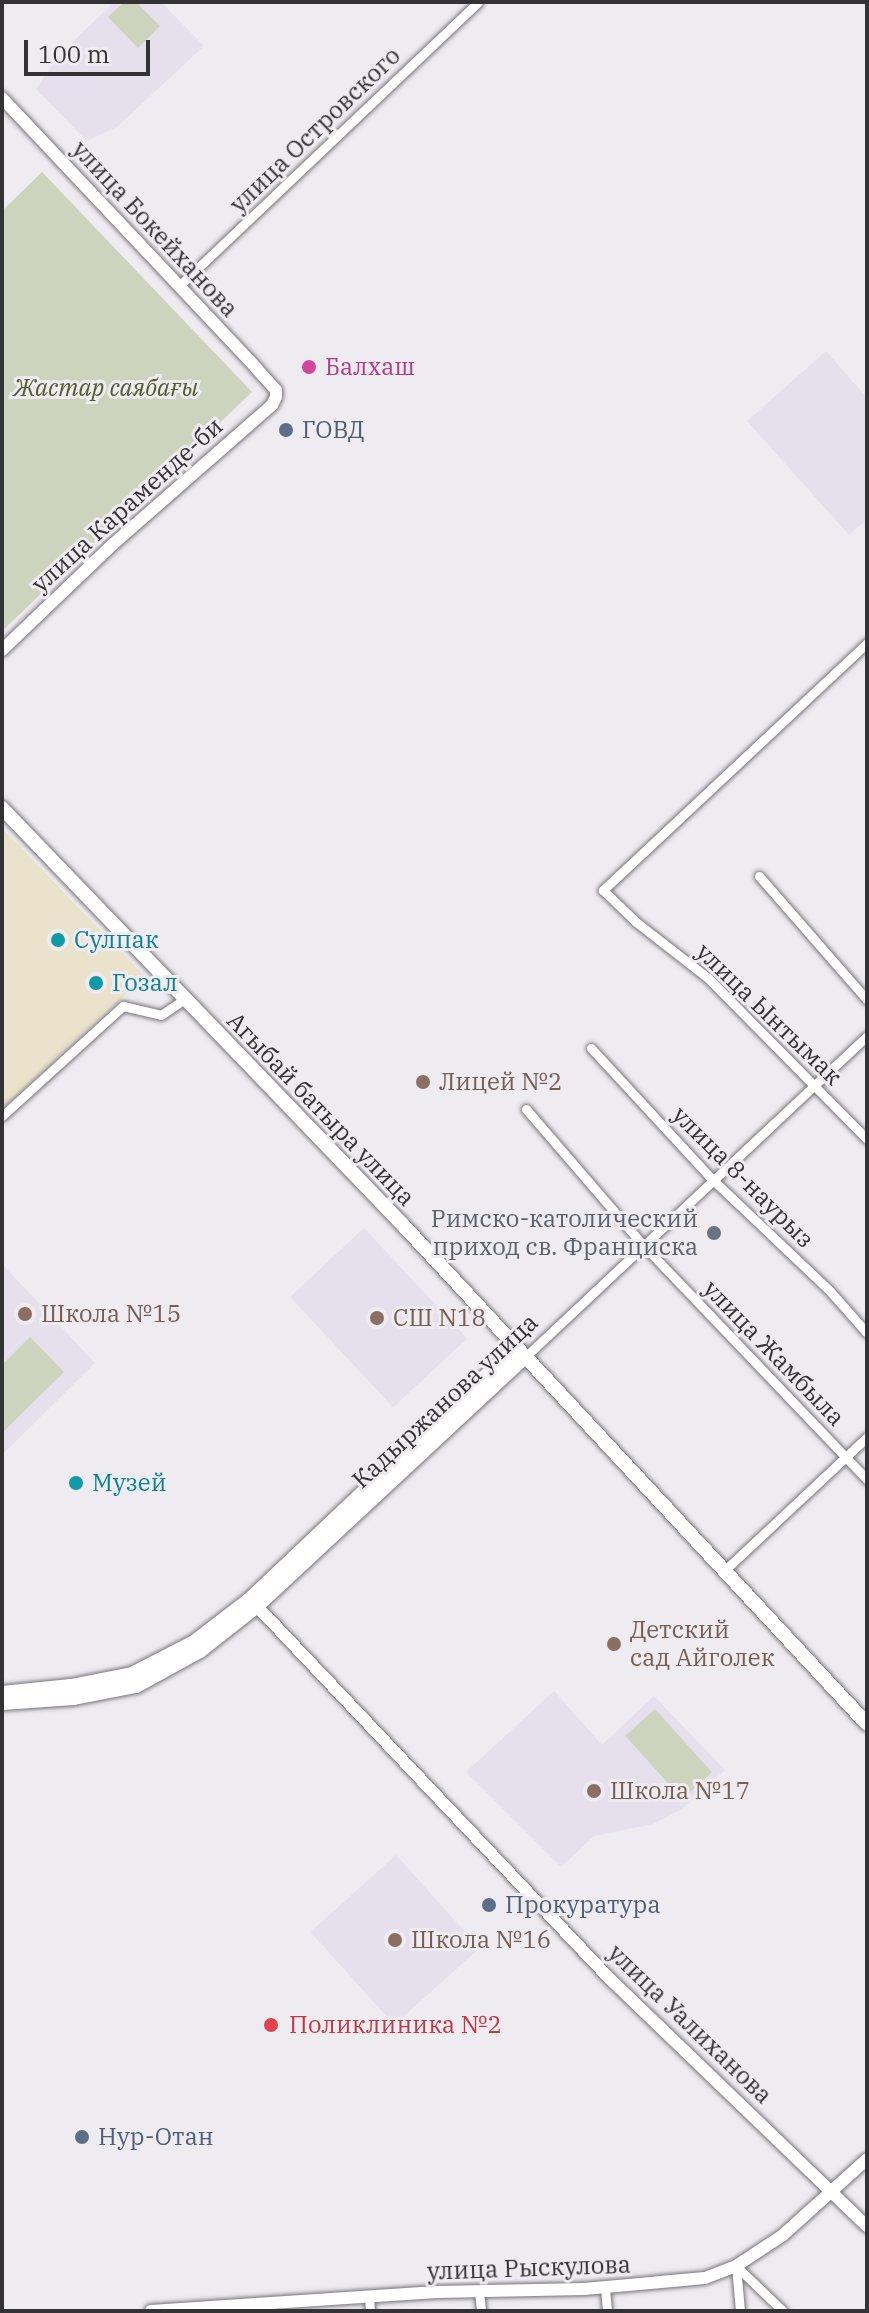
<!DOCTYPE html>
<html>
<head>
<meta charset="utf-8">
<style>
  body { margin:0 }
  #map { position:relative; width:869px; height:2313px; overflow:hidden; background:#eeebf1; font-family:"IBM Plex Serif",serif }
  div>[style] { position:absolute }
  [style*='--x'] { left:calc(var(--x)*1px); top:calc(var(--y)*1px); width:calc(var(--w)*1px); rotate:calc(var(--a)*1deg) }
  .commercial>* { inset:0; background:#ebe2cc }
  .built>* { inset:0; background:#e6e0ed; transform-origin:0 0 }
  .green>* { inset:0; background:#cdd3bc; transform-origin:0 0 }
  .roads { filter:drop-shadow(0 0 2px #77747a) drop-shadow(0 0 2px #77747a) }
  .minor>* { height:9px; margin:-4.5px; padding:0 4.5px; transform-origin:4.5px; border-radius:4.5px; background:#fff }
  .tertiary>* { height:12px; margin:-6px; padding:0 6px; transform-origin:6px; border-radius:6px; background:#fff }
  .secondary>* { height:14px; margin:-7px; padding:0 7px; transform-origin:7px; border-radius:7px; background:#fff }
  .dots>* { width:22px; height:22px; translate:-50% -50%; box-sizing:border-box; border:4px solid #eeebf1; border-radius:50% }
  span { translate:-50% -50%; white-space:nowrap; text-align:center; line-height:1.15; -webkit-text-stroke:6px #eeebf1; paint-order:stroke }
  .street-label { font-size:24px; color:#333235 }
  .hotel-label { font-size:24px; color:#b23c85 }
  .left { translate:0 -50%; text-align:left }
  .park-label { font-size:24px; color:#535d2d; font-style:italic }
  .service-label { font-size:24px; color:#4e5e75 }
  .culture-label { font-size:24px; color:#0d838f }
  .education-label { font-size:24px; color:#785e54 }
  .worship-label { font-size:24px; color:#5b616d }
  .right { translate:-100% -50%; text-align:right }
  .health-label { font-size:24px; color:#be3a42 }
  .frame { position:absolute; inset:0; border:4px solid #333235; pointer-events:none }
  .scale { position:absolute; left:24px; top:40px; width:126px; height:36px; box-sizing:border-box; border:4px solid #333235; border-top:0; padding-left:10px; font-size:24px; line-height:28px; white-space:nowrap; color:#333235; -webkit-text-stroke:6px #eeebf1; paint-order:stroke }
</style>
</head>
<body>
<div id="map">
  <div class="commercial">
    <i style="clip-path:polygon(2px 828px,145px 977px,2px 1109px)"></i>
  </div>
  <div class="built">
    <i style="clip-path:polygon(114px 2px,161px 2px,204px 46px,117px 127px,87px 141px,36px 89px,61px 53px)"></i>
    <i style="clip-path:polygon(826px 351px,867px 398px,867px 519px,849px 535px,747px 421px)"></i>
    <i style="left:364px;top:1228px;width:151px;height:101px;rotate:47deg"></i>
    <i style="clip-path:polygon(2px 1264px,95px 1363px,2px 1455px)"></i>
    <i style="clip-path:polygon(554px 1691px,602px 1745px,654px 1696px,725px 1770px,682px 1809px,653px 1824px,594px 1836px,561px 1867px,466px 1772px)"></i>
    <i style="left:396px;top:1855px;width:125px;height:115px;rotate:48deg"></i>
  </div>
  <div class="green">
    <i style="clip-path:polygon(124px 2px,136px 2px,160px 26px,138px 48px,108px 17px)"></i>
    <i style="clip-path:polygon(42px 172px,252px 392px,2px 631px,2px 211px)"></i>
    <i style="clip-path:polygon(30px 1337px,64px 1372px,2px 1433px,2px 1365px)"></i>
    <i style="left:655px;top:1709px;width:85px;height:40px;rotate:48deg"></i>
  </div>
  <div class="roads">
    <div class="minor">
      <i style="--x:179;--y:286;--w:412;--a:-43.5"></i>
      <i style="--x:867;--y:643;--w:362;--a:136.9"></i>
      <i style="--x:603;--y:890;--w:46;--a:44.1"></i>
      <i style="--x:636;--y:922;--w:91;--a:37.9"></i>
      <i style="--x:708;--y:978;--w:226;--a:45.4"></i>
      <i style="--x:759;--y:876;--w:164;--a:48.9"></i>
      <i style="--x:591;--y:1048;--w:180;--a:47.3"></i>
      <i style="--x:713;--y:1180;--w:160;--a:43.5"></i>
      <i style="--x:829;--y:1290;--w:57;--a:48.5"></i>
      <i style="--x:526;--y:1109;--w:181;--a:49.3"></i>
      <i style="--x:644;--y:1246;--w:323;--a:46.3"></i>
      <i style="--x:2;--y:1116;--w:164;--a:-42.3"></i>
      <i style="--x:123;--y:1006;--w:39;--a:13"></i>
      <i style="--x:161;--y:1015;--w:29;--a:-34"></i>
      <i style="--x:524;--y:1358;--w:470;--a:-43.2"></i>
      <i style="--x:726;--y:1569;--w:193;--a:-43.1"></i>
      <i style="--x:736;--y:2266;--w:65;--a:43.8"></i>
      <i style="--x:736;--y:2266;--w:45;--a:84.9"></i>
      <i style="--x:605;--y:2288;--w:23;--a:85"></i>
      <i style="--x:479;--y:2291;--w:20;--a:84"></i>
      <i style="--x:369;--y:2297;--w:14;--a:86"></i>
    </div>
    <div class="tertiary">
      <i style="--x:2;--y:98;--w:371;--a:46.7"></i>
      <i style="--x:256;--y:368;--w:30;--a:48"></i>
      <i style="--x:276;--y:390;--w:7;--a:90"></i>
      <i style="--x:276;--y:397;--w:9;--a:117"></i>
      <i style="--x:272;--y:405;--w:213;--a:138.8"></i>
      <i style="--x:112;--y:545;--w:152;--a:136.3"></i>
      <i style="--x:252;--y:1601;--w:519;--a:46.56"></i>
      <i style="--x:609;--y:1978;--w:358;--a:43.9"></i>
      <i style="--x:151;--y:2311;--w:286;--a:-3.8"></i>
      <i style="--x:436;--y:2292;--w:148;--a:-1.2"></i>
      <i style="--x:584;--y:2289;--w:121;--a:-5.2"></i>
      <i style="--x:705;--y:2278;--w:33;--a:-21"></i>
      <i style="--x:736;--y:2266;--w:56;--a:-33.4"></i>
      <i style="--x:783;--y:2235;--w:113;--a:-42.1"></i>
    </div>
    <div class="secondary">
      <i style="--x:2;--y:808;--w:579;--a:46.12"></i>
      <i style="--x:403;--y:1225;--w:681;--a:47.08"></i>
      <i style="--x:2;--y:1693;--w:69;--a:-5.8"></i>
      <i style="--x:71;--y:1686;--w:62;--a:-11.1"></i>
      <i style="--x:132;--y:1674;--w:70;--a:-27.3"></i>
      <i style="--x:194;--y:1642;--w:71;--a:-37.5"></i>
      <i style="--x:250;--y:1599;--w:365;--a:-43.4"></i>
      <i style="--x:2;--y:1703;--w:72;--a:-4"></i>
      <i style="--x:74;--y:1698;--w:63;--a:-11"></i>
      <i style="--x:136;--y:1686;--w:73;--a:-28.7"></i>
      <i style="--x:200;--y:1651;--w:73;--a:-38.3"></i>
      <i style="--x:257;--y:1606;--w:364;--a:-42.9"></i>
    </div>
  </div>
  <div class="dots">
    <i style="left:309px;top:367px;background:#d1479c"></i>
    <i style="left:286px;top:430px;background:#5c6f8a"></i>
    <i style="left:58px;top:940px;background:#0f9aa8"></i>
    <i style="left:96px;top:983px;background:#0f9aa8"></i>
    <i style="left:423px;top:1082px;background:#8d6e63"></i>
    <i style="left:714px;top:1233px;background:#6b7280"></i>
    <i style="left:25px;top:1314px;background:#8d6e63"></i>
    <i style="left:377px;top:1318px;background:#8d6e63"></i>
    <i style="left:76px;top:1483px;background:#0f9aa8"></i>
    <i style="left:614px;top:1644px;background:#8d6e63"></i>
    <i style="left:594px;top:1791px;background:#8d6e63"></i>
    <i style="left:489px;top:1905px;background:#5c6f8a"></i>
    <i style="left:395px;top:1940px;background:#8d6e63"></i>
    <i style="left:271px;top:2025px;background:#e0444e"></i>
    <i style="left:82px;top:2137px;background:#5c6f8a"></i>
  </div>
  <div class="street-label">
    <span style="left:315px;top:130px;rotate:-44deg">улица Островского</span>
    <span style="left:155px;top:229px;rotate:47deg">улица Бокейханова</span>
    <span style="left:127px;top:505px;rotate:-42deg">улица Караменде-би</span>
    <span style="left:769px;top:1014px;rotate:44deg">улица Ынтымак</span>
    <span style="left:321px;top:1109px;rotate:46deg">Агыбай батыра улица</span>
    <span style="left:743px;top:1177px;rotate:45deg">улица 8-наурыз</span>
    <span style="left:774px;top:1353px;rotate:46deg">улица Жамбыла</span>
    <span style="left:445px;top:1401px;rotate:-43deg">Кадыржанова улица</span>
    <span style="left:690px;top:2024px;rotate:44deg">улица Уалиханова</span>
    <span style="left:529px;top:2268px;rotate:-2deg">улица Рыскулова</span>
  </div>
  <div class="hotel-label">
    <span class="left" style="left:325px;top:367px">Балхаш</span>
  </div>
  <div class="park-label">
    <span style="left:106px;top:388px">Жастар саябағы</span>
  </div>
  <div class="service-label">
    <span class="left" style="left:302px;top:430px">ГОВД</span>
    <span class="left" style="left:505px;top:1905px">Прокуратура</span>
    <span class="left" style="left:98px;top:2137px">Нур-Отан</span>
  </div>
  <div class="culture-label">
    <span class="left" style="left:74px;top:940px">Сулпак</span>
    <span class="left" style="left:112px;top:983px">Гозал</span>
    <span class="left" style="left:92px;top:1483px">Музей</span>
  </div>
  <div class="education-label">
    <span class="left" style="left:439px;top:1082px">Лицей №2</span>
    <span class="left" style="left:41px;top:1314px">Школа №15</span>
    <span class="left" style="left:393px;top:1318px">СШ N18</span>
    <span class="left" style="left:630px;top:1644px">Детский<br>сад Айголек</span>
    <span class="left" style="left:610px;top:1791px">Школа №17</span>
    <span class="left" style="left:411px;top:1940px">Школа №16</span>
  </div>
  <div class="worship-label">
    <span class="right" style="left:698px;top:1233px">Римско-католический<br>приход св. Франциска</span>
  </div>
  <div class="health-label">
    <span class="left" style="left:289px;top:2025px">Поликлиника №2</span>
  </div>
  <div class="frame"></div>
  <div class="scale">100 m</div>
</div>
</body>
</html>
